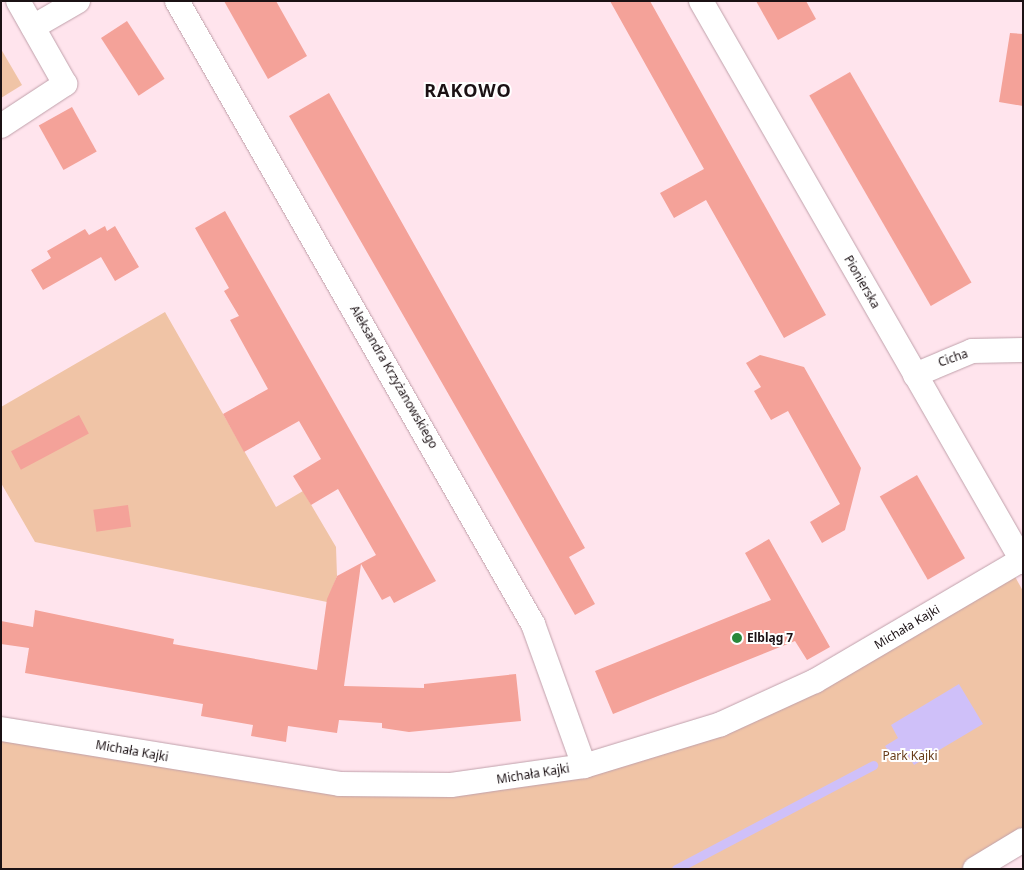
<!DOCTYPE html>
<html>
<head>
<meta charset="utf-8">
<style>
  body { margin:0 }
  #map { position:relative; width:1024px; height:870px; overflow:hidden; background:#ffe4ed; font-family:"Noto Sans",sans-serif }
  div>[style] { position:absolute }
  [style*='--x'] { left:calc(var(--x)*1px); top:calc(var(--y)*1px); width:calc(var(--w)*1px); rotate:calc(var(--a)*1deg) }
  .green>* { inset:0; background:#f0c4a6 }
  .water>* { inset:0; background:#cfc0f9 }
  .stream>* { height:9px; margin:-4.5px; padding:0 4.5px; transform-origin:4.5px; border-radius:4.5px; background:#cfc0f9 }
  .building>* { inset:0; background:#f4a299; transform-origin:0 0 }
  .roads { filter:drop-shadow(0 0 1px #c0a1ab) drop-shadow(0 0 1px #c0a1ab) }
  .street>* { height:24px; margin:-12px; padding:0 12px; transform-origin:12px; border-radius:12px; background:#fff }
  .dots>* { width:14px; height:14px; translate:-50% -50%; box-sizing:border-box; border:2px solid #fff; border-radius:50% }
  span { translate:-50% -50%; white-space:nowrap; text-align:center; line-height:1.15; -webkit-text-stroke:4px #fff; paint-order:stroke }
  .street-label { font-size:12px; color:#1b1114 }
  .poi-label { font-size:12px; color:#1b1114; font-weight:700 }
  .left { translate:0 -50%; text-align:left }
  .park-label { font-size:12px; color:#683c1a }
  .district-label { font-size:18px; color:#1b1114; font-weight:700; letter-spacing:1px }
  .frame { position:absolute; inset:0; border:2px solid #1b1114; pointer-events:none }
</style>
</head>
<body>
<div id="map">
  <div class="green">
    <i style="clip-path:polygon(1px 49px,22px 85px,1px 98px)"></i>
    <i style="clip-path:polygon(165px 312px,276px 507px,303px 491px,336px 547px,337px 576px,327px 602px,35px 542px,1px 483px,1px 407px)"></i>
    <i style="clip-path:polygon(1009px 566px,1023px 591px,1023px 840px,975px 869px,1px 869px,1px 729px,82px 743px,451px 785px,721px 724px)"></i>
  </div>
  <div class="water">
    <i style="clip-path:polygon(959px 684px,983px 724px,914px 765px,906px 753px,894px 760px,885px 746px,898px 738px,891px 725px)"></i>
  </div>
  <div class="stream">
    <i style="--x:676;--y:869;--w:223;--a:-27.8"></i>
  </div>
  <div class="building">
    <i style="clip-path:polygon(224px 1px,276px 1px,307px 56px,268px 79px)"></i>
    <i style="clip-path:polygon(610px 1px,650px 1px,826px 315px,784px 338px,706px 200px,674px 218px,660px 193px,704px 169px)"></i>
    <i style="clip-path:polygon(756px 1px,806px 1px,816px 19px,778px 40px)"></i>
    <i style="left:127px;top:21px;width:69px;height:31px;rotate:57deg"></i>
    <i style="clip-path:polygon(1010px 33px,1023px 34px,1023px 106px,999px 102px)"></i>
    <i style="left:850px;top:72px;width:243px;height:47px;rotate:60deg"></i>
    <i style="clip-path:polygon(329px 93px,585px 548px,569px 557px,595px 604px,575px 615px,289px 116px)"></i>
    <i style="left:72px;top:107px;width:51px;height:38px;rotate:61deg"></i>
    <i style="clip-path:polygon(225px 211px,436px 581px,394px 603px,390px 596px,382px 600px,361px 564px,344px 686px,424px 688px,424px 684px,516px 674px,521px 721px,409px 732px,382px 728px,382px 723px,339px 720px,337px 733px,288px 726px,286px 742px,251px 736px,253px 725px,201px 716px,203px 704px,25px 673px,29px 648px,1px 644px,1px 621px,33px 627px,35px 610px,174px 639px,173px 644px,317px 670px,327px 599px,337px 576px,376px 555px,338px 489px,311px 505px,293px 476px,321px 459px,299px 421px,244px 452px,223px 414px,268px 389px,230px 320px,239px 316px,224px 291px,229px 288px,195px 228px)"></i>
    <i style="clip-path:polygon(105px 226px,107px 231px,115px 226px,139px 267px,115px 281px,101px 257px,43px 290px,31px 270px,51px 258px,47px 251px,85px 229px,89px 235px)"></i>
    <i style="clip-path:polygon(760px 355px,804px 367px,861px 468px,845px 530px,822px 543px,810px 522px,840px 504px,788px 411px,771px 420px,754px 391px,761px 387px,746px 363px)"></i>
    <i style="left:79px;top:415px;width:21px;height:77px;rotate:62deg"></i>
    <i style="left:917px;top:475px;width:96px;height:43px;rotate:60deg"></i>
    <i style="left:128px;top:505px;width:22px;height:35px;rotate:82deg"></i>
    <i style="clip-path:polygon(769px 539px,830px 647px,807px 660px,795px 641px,613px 714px,595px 671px,771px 600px,745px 553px)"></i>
  </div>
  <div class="roads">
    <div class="street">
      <i style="--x:177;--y:1;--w:718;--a:60.26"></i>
      <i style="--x:533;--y:624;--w:151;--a:70.2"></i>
      <i style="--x:701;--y:1;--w:647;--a:60.15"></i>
      <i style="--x:33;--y:27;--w:52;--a:-30"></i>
      <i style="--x:1;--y:126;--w:77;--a:-33.3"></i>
      <i style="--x:65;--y:84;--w:95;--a:-119.5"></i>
      <i style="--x:915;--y:375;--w:62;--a:-22.8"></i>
      <i style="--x:972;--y:351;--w:51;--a:-1.1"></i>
      <i style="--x:1;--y:729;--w:343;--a:9.2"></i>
      <i style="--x:340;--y:784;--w:111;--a:0.5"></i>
      <i style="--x:451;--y:785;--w:134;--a:-8.1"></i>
      <i style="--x:584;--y:766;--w:143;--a:-17"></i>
      <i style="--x:721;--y:724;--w:103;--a:-24.6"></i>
      <i style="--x:815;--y:681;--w:239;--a:-30.4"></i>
      <i style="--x:975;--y:869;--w:56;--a:-31.1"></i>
    </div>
  </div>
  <div class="dots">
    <i style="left:737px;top:638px;background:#2a883a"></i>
  </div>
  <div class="street-label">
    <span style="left:862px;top:282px;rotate:60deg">Pionierska</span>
    <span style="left:953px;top:358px;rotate:-19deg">Cicha</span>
    <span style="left:394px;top:377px;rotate:60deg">Aleksandra Krzyżanowskiego</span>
    <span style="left:907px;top:627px;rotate:-31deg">Michała Kajki</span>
    <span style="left:132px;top:751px;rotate:10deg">Michała Kajki</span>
    <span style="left:533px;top:774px;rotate:-9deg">Michała Kajki</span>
  </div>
  <div class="poi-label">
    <span class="left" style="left:747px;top:638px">Elbląg 7</span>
  </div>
  <div class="park-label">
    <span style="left:910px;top:756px">Park Kajki</span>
  </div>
  <div class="district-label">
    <span style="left:468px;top:90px">RAKOWO</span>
  </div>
  <div class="frame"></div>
</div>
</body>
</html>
